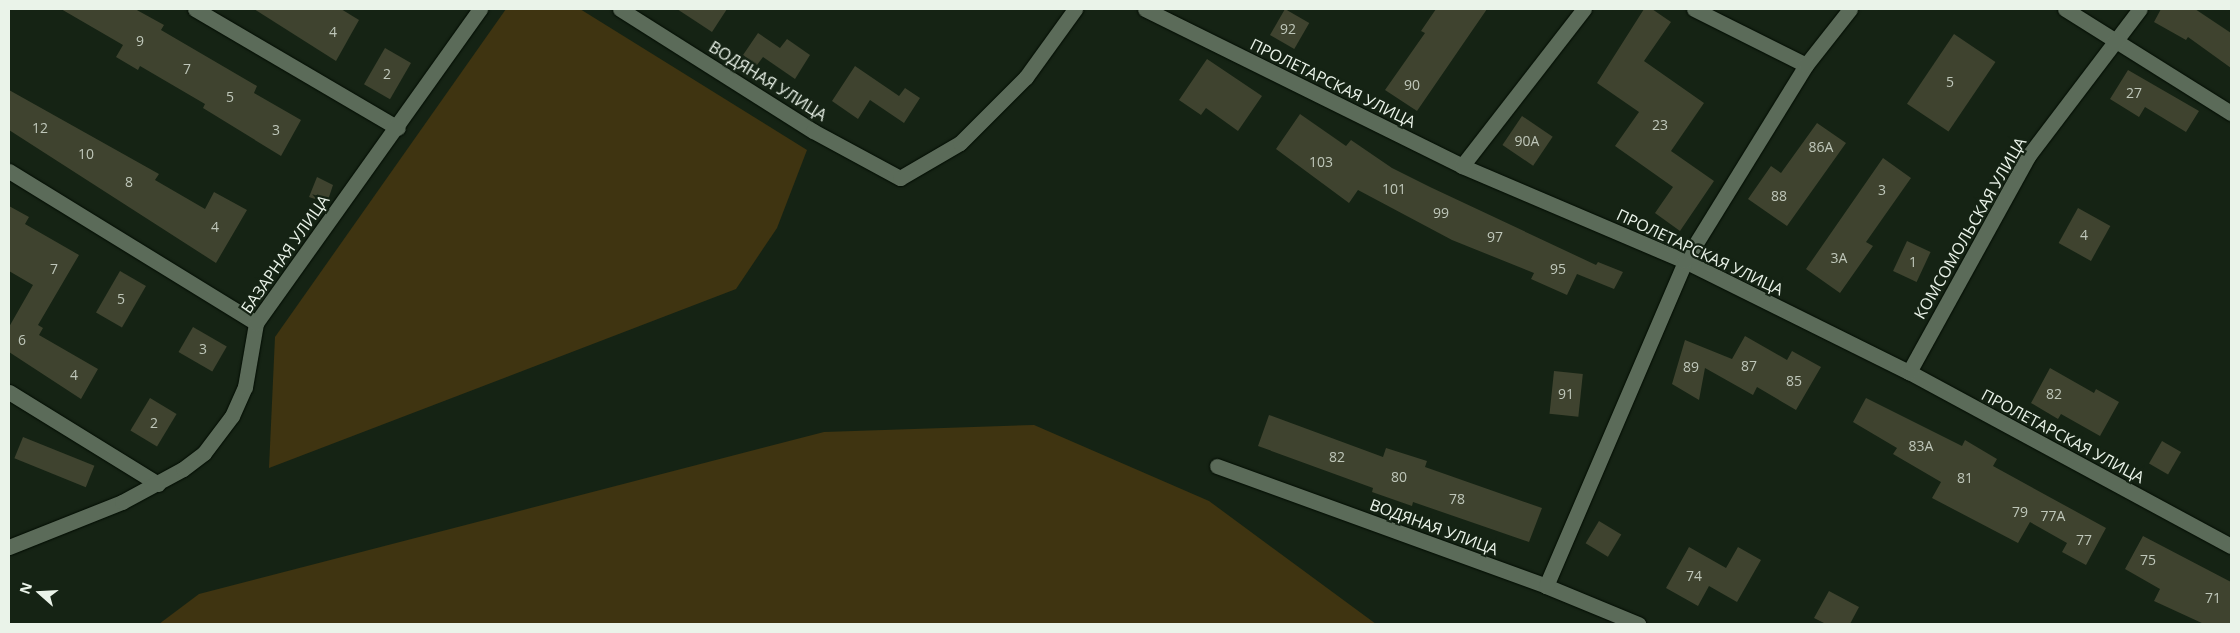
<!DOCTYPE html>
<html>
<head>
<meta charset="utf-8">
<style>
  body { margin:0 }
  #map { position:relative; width:2240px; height:633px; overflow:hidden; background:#152314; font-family:"Open Sans",sans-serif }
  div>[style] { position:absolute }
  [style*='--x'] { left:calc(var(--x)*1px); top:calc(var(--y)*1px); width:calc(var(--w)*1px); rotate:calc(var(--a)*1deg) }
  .green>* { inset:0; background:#3f3411 }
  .building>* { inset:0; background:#3f432f; transform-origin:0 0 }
  .roads { filter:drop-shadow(0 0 1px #020c02) drop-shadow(0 0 1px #020c02) }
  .street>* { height:15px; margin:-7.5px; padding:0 7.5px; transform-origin:7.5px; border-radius:7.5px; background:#5b6b59 }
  span { translate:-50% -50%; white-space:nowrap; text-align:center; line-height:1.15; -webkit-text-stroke:4.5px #152314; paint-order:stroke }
  .number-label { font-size:14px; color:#bfc7ba }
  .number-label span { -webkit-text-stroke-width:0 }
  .street-label { font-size:16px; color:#eaf3e9 }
  .frame { position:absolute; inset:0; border:10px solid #eaf3e9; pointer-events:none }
  .north { position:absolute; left:15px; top:568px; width:50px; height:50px; -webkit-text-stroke:4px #152314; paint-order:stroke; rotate:289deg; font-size:14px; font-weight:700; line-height:20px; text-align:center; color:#eaf3e9 }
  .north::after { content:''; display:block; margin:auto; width:18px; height:22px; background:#eaf3e9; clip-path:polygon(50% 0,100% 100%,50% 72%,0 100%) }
</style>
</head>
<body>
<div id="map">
  <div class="green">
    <i style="clip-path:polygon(506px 9px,580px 9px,807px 150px,777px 228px,736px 289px,269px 468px,275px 337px)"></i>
    <i style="clip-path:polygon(1034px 425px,1209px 501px,1376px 624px,159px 624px,199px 594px,824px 432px)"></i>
  </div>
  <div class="building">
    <i style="clip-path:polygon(61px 9px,135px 9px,164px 25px,161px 30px,257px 86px,254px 93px,301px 120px,281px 156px,203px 108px,205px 104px,140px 66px,138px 70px,116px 57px,123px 45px)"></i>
    <i style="clip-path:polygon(254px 9px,341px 9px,359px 20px,336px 61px)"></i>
    <i style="clip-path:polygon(677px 9px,727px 9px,712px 32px)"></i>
    <i style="left:1285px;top:9px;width:28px;height:30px;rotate:30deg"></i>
    <i style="clip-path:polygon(1436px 9px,1487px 9px,1417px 111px,1385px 90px,1425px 33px,1421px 31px)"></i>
    <i style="clip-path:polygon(1644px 9px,1652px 9px,1671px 22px,1644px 61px,1704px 103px,1671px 151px,1714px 181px,1680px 231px,1655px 213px,1673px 187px,1615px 146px,1639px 112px,1597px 83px)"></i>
    <i style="clip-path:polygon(2161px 9px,2195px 9px,2231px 33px,2231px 68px,2188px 37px,2186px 40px,2154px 22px)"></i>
    <i style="clip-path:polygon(758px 33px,780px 48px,787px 39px,810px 55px,795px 79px,763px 57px,757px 65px,743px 55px)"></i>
    <i style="left:1954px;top:34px;width:50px;height:84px;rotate:34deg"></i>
    <i style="left:385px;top:48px;width:30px;height:42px;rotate:30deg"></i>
    <i style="clip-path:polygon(1207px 59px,1262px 96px,1238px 131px,1206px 108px,1201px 115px,1179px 100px)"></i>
    <i style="clip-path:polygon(855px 66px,899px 96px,905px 88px,920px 98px,904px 123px,870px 100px,858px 119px,832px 101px)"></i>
    <i style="clip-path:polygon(2128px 70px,2199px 111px,2186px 132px,2145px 107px,2139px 117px,2110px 99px)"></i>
    <i style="clip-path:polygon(9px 90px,159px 174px,155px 180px,205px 209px,214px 192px,247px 210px,216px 263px,9px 130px)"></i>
    <i style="clip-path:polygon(1300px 114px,1346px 146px,1351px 140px,1392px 168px,1430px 187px,1596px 265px,1598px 262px,1623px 272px,1614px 289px,1577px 274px,1567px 295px,1531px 279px,1534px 273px,1452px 240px,1358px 190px,1349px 203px,1276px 149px)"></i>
    <i style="left:1522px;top:116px;width:37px;height:35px;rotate:34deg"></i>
    <i style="clip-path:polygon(1817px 123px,1846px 143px,1787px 226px,1748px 199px,1771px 166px,1781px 173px)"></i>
    <i style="clip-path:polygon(1883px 158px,1911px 178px,1866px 242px,1873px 246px,1840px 293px,1806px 269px)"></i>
    <i style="clip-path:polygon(317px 177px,333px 185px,327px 203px,309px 197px)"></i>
    <i style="clip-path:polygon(9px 206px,29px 217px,25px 224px,79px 255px,38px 325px,43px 328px,39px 335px,98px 369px,81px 399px,9px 352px,9px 327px,33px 285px,9px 271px)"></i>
    <i style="left:2078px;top:208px;width:37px;height:40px;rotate:29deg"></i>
    <i style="left:1907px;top:241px;width:26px;height:33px;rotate:25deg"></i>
    <i style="left:120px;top:271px;width:30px;height:48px;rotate:30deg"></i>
    <i style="left:193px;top:327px;width:39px;height:29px;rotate:30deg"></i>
    <i style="clip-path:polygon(1745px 336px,1787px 360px,1792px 351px,1821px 367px,1796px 410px,1757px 387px,1753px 395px,1705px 368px,1699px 400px,1672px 384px,1685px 340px,1732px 359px)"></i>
    <i style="clip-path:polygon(2050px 368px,2094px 393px,2096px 389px,2119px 402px,2100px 436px,2061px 414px,2058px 419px,2031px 403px)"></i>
    <i style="left:1554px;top:371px;width:29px;height:43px;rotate:6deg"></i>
    <i style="left:150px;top:398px;width:31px;height:38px;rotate:31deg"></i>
    <i style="clip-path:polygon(1866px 398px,1962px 446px,1965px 440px,1997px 459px,1993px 466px,2106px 528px,2086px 565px,2062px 552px,2067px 543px,2030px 522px,2018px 543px,1932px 498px,1941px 482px,1893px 454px,1897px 448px,1853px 422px)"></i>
    <i style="clip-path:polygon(1269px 415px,1383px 457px,1386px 448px,1427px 461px,1425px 467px,1542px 508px,1529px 542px,1413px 502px,1412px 506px,1372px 492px,1373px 488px,1258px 446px)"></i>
    <i style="left:23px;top:437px;width:77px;height:23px;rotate:22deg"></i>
    <i style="left:2162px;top:441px;width:22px;height:26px;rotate:30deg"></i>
    <i style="left:1599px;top:521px;width:26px;height:26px;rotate:31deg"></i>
    <i style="clip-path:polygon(2143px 536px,2231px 582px,2231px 624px,2204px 624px,2154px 601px,2160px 589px,2125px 569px)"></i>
    <i style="clip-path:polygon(1689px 547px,1726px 568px,1738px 547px,1761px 560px,1737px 602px,1709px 586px,1698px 606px,1666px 588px)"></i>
    <i style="clip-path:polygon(1829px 591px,1859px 607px,1850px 624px,1826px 624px,1814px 618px)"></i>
  </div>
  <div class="roads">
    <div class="street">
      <i style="--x:195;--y:9;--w:235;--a:30.4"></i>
      <i style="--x:620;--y:9;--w:228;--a:32.3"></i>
      <i style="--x:813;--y:131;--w:99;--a:28.4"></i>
      <i style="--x:900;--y:178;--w:69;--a:-30.3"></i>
      <i style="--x:960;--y:143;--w:93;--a:-45"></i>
      <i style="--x:1026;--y:77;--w:84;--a:-54.2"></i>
      <i style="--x:1145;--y:9;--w:354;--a:26.3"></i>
      <i style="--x:1462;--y:166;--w:242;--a:23.1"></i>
      <i style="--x:1685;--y:261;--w:250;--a:26.4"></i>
      <i style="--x:1909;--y:372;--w:366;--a:28.4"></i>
      <i style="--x:1694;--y:9;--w:125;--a:26.6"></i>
      <i style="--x:2065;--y:9;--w:196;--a:32.1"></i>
      <i style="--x:1462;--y:166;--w:199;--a:-52.2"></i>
      <i style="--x:9;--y:171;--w:290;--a:31.6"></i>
      <i style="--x:1909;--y:372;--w:248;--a:-61.1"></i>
      <i style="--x:2029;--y:155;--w:183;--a:-52.8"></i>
      <i style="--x:9;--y:392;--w:175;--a:31.7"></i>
      <i style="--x:1217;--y:466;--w:350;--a:20"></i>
      <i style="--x:1546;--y:586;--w:100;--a:22.4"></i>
      <i style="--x:9;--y:547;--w:122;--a:-21.7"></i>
      <i style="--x:122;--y:502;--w:69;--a:-28.4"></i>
      <i style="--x:183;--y:469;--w:26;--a:-37"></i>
      <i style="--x:204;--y:453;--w:46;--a:-52.9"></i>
      <i style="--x:232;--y:416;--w:32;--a:-66"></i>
      <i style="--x:245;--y:387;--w:65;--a:-80.2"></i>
      <i style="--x:256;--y:323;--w:386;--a:-54.5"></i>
      <i style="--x:1546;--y:586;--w:353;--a:-66.8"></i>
      <i style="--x:1685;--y:261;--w:230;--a:-58.3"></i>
      <i style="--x:1806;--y:65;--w:71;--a:-51.8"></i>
    </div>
  </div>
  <div class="number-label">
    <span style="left:1288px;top:29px">92</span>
    <span style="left:333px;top:32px">4</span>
    <span style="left:140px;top:41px">9</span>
    <span style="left:187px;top:69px">7</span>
    <span style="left:387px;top:74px">2</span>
    <span style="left:1950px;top:82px">5</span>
    <span style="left:1412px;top:85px">90</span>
    <span style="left:2134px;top:93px">27</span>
    <span style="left:230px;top:97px">5</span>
    <span style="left:1660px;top:125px">23</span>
    <span style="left:40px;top:128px">12</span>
    <span style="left:276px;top:130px">3</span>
    <span style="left:1527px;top:141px">90А</span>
    <span style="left:1821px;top:147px">86А</span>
    <span style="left:86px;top:154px">10</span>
    <span style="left:1321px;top:162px">103</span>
    <span style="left:129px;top:182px">8</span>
    <span style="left:1394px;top:189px">101</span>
    <span style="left:1882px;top:190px">3</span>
    <span style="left:1779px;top:196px">88</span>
    <span style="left:1441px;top:213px">99</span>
    <span style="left:215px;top:227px">4</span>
    <span style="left:2084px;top:235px">4</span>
    <span style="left:1495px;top:237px">97</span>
    <span style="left:1839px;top:258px">3А</span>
    <span style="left:1913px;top:262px">1</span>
    <span style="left:54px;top:269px">7</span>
    <span style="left:1558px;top:269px">95</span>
    <span style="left:121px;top:299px">5</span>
    <span style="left:22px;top:340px">6</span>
    <span style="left:203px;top:349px">3</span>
    <span style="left:1749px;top:366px">87</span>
    <span style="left:1691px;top:367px">89</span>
    <span style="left:74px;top:375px">4</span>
    <span style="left:1794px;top:381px">85</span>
    <span style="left:1566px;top:394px">91</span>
    <span style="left:2054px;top:394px">82</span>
    <span style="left:154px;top:423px">2</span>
    <span style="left:1921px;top:446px">83А</span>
    <span style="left:1337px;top:457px">82</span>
    <span style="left:1399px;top:477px">80</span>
    <span style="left:1965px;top:478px">81</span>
    <span style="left:1457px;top:499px">78</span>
    <span style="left:2020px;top:512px">79</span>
    <span style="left:2053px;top:516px">77А</span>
    <span style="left:2084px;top:540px">77</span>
    <span style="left:2148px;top:560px">75</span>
    <span style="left:1694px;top:576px">74</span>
    <span style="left:2213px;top:598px">71</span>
  </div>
  <div class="street-label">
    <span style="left:768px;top:81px;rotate:32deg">ВОДЯНАЯ УЛИЦА</span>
    <span style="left:1333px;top:83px;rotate:26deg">ПРОЛЕТАРСКАЯ УЛИЦА</span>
    <span style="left:1970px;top:228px;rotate:-60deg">КОМСОМОЛЬСКАЯ УЛИЦА</span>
    <span style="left:1700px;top:252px;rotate:25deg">ПРОЛЕТАРСКАЯ УЛИЦА</span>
    <span style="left:285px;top:254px;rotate:-55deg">БАЗАРНАЯ УЛИЦА</span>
    <span style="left:2063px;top:436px;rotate:28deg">ПРОЛЕТАРСКАЯ УЛИЦА</span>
    <span style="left:1434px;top:527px;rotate:20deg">ВОДЯНАЯ УЛИЦА</span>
  </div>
  <div class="frame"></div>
  <div class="north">N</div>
</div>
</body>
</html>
